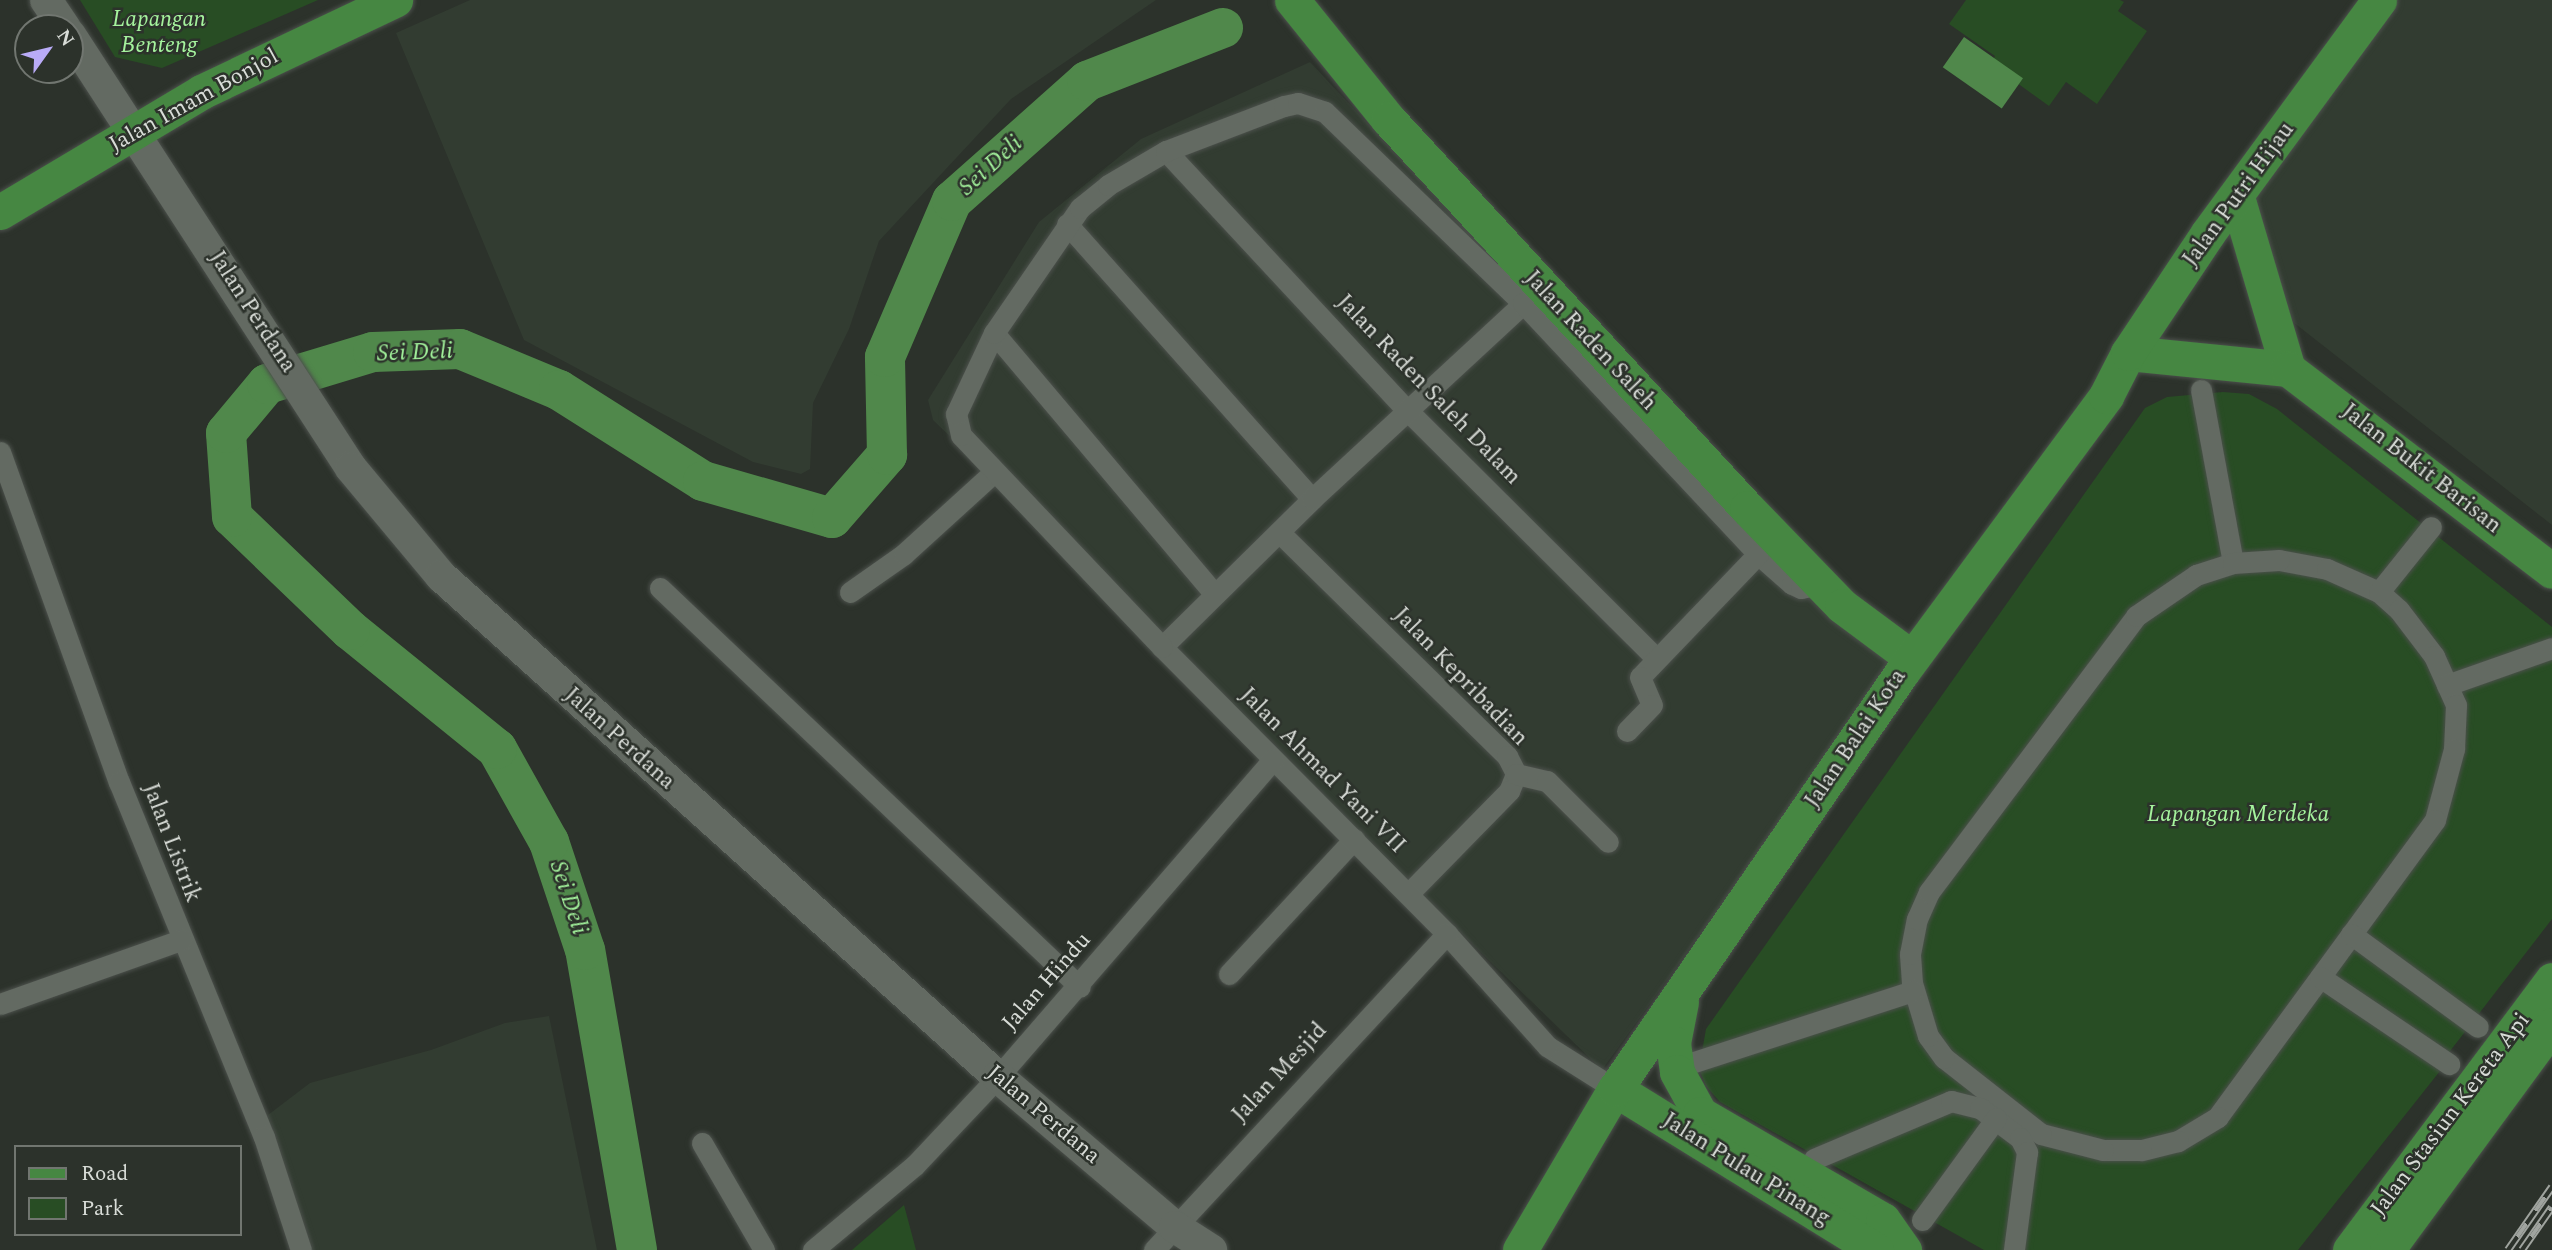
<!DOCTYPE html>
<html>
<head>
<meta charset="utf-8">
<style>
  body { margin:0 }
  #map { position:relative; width:2552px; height:1250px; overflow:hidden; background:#2c322b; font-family:Spectral,serif }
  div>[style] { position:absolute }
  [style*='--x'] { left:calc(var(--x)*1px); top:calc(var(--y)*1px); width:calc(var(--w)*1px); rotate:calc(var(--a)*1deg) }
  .built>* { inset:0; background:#323c31 }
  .green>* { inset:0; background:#284d24 }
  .water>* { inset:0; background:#50884b; transform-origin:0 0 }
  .river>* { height:40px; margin:-20px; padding:0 20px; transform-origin:20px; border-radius:20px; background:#50884b }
  .roads { filter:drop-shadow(0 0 2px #4b504b) drop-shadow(0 0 2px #4b504b) }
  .street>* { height:21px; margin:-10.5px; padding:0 10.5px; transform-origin:10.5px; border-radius:10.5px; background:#636a62 }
  .secondary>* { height:32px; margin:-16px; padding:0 16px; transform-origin:16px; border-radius:16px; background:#636a62 }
  .primary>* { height:35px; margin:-17.5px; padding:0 17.5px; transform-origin:17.5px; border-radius:17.5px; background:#468742 }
  .rail>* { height:8px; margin-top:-4px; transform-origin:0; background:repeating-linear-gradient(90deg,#2c322b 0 16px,#a0a49f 0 32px); box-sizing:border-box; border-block:2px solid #a0a49f }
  span { translate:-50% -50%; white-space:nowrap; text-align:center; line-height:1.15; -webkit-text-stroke:5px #2c322b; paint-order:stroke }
  .park-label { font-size:23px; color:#a5f39d; font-style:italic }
  .street-label { font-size:23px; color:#d8dcd7 }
  .water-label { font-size:24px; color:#a1f09a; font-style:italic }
  .legend { position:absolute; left:14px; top:1145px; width:228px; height:91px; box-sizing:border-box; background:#2c322b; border:2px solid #717670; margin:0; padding:9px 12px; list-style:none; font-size:21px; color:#d8dcd7 }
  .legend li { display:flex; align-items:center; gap:14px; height:35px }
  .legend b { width:35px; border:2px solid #717670 }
  .north { position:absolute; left:14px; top:14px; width:70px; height:70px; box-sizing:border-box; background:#2c322b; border:2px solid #717670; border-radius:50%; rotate:56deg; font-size:19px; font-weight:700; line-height:28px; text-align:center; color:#d8dcd7 }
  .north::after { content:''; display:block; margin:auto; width:24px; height:32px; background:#b9abf7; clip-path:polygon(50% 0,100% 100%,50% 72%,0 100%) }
</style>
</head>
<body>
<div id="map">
  <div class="built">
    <i style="clip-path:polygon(470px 0,1156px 0,1011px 99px,879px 241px,849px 329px,813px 403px,810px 469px,801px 474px,753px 462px,524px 340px,396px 33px)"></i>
    <i style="clip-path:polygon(2388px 0,2552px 0,2552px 525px,2293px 322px,2247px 201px)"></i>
    <i style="clip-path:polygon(1310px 62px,1839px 625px,1897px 661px,1602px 1070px,933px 420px,928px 400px,1039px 222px,1141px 139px)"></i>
    <i style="clip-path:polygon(549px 1016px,597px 1250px,305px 1250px,264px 1118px,310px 1083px,431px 1050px,505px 1023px)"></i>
  </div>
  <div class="green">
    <i style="clip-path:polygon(80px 0,318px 0,162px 68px,115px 57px)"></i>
    <i style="clip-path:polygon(1966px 0,2120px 0,2124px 2px,2118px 11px,2147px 31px,2097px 104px,2066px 82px,2049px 106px,1991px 64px,1995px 56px,1949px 24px)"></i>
    <i style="clip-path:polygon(2223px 392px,2249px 394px,2277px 409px,2552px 627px,2552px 919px,2437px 1068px,2440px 1071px,2298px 1250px,1984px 1250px,1720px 1102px,1706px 1086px,1699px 1069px,1706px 1029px,2145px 408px,2167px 397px)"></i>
    <i style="clip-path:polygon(904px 1205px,916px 1250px,852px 1250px)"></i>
  </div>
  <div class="water">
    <i style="left:1964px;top:37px;width:72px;height:37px;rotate:35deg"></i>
  </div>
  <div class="river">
    <i style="--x:637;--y:1250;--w:304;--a:-99.8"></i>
    <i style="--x:585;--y:950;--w:114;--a:-108.4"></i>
    <i style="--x:549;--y:842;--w:107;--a:-119.2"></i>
    <i style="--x:497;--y:749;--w:189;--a:-141"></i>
    <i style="--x:350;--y:630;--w:163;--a:-136.2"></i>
    <i style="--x:232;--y:517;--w:84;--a:-94.1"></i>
    <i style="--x:226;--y:433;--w:64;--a:-50.1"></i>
    <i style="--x:267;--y:384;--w:111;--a:-16.8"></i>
    <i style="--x:373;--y:352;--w:87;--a:-2"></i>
    <i style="--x:460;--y:349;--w:107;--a:22.5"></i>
    <i style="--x:559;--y:390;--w:170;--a:32.3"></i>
    <i style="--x:703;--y:481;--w:134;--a:16"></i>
    <i style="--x:832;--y:518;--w:84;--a:-48.9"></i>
    <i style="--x:887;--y:455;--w:98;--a:-91.2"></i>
    <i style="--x:885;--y:357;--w:170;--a:-66.8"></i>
    <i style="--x:952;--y:201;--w:181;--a:-41.6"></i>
    <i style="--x:1087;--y:81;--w:146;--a:-21.3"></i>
  </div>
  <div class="roads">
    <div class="street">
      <i style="--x:1166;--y:151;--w:355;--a:47.1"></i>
      <i style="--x:1408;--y:411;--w:351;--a:44.9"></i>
      <i style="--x:1067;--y:224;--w:368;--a:48.3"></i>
      <i style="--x:994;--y:333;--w:341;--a:49.8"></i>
      <i style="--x:2201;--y:390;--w:176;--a:79.5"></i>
      <i style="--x:0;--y:452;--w:351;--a:70.2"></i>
      <i style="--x:119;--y:782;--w:383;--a:67.8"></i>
      <i style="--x:264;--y:1137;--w:119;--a:71.9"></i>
      <i style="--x:1279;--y:532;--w:320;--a:44.5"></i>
      <i style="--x:1507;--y:756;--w:20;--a:63"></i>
      <i style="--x:1516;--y:774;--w:18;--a:112"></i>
      <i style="--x:1509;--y:791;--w:144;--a:134.4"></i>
      <i style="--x:1758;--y:554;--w:45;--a:41.4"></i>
      <i style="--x:1792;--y:584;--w:10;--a:24"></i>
      <i style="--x:1801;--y:588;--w:20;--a:-11"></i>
      <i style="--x:2279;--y:560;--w:49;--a:10.6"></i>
      <i style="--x:2327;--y:569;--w:57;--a:23.9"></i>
      <i style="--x:2379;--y:592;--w:27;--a:42"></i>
      <i style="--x:2399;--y:610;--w:58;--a:52.7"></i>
      <i style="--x:2434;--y:656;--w:54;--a:65.8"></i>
      <i style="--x:2456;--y:705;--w:44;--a:92.6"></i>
      <i style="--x:2454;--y:749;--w:73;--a:105"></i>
      <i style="--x:2435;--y:820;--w:368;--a:126.2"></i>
      <i style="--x:2218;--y:1117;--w:47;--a:149"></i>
      <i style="--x:2178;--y:1141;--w:38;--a:166"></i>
      <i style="--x:2141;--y:1150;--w:38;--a:180"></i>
      <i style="--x:2103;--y:1150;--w:64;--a:-165.5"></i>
      <i style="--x:2041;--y:1134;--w:123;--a:-141.9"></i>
      <i style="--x:1944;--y:1058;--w:27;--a:-126"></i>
      <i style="--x:1928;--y:1036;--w:55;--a:-106.8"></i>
      <i style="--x:1912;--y:983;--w:29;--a:-94"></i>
      <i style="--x:1910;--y:954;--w:36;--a:-79"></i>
      <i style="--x:1917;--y:919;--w:30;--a:-66"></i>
      <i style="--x:1929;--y:892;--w:345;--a:-53.1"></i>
      <i style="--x:2136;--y:616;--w:73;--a:-34.3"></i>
      <i style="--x:2196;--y:575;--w:39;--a:-18"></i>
      <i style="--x:2233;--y:563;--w:46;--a:-3.7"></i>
      <i style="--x:660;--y:588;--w:579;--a:43.53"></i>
      <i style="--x:850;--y:592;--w:66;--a:-35.1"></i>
      <i style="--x:904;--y:554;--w:122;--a:-42.3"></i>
      <i style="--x:2379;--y:592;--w:83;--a:-51.3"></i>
      <i style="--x:1162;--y:647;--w:211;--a:-44.6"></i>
      <i style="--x:1312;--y:499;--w:301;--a:-42.8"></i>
      <i style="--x:2447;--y:685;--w:111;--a:-19.4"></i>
      <i style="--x:1516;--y:774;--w:32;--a:13"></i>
      <i style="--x:1547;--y:781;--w:86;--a:45"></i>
      <i style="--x:2351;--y:934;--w:157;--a:36.2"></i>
      <i style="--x:1229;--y:974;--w:184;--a:-47.2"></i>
      <i style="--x:2320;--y:977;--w:156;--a:34"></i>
      <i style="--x:0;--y:1004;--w:192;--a:-19.5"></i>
      <i style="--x:1694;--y:1062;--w:230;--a:-18"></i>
      <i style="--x:1615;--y:1089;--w:80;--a:-147.7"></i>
      <i style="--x:1547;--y:1046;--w:150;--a:-131.8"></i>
      <i style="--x:1447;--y:934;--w:404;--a:-134.8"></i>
      <i style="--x:1162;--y:647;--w:292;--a:-133.5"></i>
      <i style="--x:961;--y:435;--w:22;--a:-103"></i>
      <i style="--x:956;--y:414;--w:89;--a:-64.9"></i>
      <i style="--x:994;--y:333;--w:152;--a:-55.5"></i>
      <i style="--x:1080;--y:208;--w:36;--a:-39"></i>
      <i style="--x:1108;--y:185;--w:67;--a:-30.4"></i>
      <i style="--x:1166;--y:151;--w:126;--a:-20.9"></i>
      <i style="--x:1284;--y:106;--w:14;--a:-12"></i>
      <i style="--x:1298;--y:103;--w:28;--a:18"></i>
      <i style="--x:1325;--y:112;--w:275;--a:44"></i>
      <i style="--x:1523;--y:303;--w:344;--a:46.9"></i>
      <i style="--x:1758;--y:554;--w:170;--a:133.8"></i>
      <i style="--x:1640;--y:677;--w:30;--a:67"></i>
      <i style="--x:1652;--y:705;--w:36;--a:134"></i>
      <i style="--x:702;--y:1143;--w:124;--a:59.9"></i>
      <i style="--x:1814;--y:1159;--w:149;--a:-22.9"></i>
      <i style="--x:1951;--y:1101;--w:30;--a:14"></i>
      <i style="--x:1980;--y:1108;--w:50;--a:36.9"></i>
      <i style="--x:2020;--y:1138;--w:16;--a:63"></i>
      <i style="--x:2027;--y:1152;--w:99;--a:97.6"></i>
      <i style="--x:1922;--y:1220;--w:126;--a:-54"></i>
      <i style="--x:813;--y:1250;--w:133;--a:-39.8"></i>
      <i style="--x:915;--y:1165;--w:121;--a:-46.7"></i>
      <i style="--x:998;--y:1077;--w:420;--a:-49.1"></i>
      <i style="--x:1154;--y:1250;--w:431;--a:-47.2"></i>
    </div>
    <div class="secondary">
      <i style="--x:46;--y:0;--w:34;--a:56"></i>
      <i style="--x:70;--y:35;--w:516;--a:57.02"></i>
      <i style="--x:351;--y:468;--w:141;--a:50.2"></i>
      <i style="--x:441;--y:576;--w:749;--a:41.97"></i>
      <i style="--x:998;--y:1077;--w:232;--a:40.3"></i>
      <i style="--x:1175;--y:1227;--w:43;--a:32.6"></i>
    </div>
    <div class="primary">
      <i style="--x:1292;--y:0;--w:153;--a:51.1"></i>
      <i style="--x:1388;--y:119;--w:529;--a:47.3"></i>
      <i style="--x:1747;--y:508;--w:136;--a:45.9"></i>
      <i style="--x:1842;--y:606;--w:87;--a:36.6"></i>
      <i style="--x:2237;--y:197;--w:179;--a:73.5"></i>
      <i style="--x:0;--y:212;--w:234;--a:-30.8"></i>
      <i style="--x:201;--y:92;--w:215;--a:-25.4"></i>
      <i style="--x:2128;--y:353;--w:161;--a:5.7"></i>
      <i style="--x:2288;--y:369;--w:332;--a:37.4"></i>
      <i style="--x:1681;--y:1002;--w:42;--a:101"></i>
      <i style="--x:1673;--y:1043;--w:29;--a:82"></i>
      <i style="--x:1677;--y:1072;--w:48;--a:61.3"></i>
      <i style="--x:1700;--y:1114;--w:211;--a:30.1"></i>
      <i style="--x:1883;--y:1220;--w:37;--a:55"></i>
      <i style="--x:1615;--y:1089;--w:307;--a:31.7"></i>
      <i style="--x:1520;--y:1250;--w:187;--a:-59.5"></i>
      <i style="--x:1615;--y:1089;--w:506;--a:-55.46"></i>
      <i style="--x:1902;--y:672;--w:343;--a:-53.5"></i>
      <i style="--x:2106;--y:396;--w:48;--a:-62.9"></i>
      <i style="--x:2128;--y:353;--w:144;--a:-56.3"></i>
      <i style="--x:2208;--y:233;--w:289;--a:-53.7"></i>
      <i style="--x:2350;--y:1250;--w:337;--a:-53.2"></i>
      <i style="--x:2387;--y:1250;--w:279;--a:-53.7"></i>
    </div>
  </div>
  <div class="rail">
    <i style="--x:2508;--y:1250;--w:77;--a:-55.1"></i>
    <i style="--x:2522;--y:1250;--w:52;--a:-55.1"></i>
  </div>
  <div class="park-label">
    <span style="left:159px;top:33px">Lapangan<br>Benteng</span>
    <span style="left:2238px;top:815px">Lapangan Merdeka</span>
  </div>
  <div class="street-label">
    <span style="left:194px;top:101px;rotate:-29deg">Jalan Imam Bonjol</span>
    <span style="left:2239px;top:195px;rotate:-54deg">Jalan Putri Hijau</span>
    <span style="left:252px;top:312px;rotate:57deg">Jalan Perdana</span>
    <span style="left:1590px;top:341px;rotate:47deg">Jalan Raden Saleh</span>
    <span style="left:1428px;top:390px;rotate:46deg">Jalan Raden Saleh Dalam</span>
    <span style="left:2421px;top:469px;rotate:38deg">Jalan Bukit Barisan</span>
    <span style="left:1460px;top:677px;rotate:46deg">Jalan Kepribadian</span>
    <span style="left:619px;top:739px;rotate:42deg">Jalan Perdana</span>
    <span style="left:1856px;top:739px;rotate:-56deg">Jalan Balai Kota</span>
    <span style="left:1322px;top:771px;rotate:45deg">Jalan Ahmad Yani VII</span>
    <span style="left:171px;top:843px;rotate:69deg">Jalan Listrik</span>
    <span style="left:1047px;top:982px;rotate:-49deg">Jalan Hindu</span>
    <span style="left:1280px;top:1073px;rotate:-47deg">Jalan Mesjid</span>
    <span style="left:1043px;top:1115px;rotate:40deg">Jalan Perdana</span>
    <span style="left:2451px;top:1115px;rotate:-53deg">Jalan Stasiun Kereta Api</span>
    <span style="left:1746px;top:1170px;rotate:32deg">Jalan Pulau Pinang</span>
  </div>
  <div class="water-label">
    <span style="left:991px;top:166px;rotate:-42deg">Sei Deli</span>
    <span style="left:415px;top:353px;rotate:-2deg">Sei Deli</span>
    <span style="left:568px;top:898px;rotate:72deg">Sei Deli</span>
  </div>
  <ul class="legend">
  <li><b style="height:9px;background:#468742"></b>Road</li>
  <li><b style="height:19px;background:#284d24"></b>Park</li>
  </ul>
  <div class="north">N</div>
</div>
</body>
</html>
